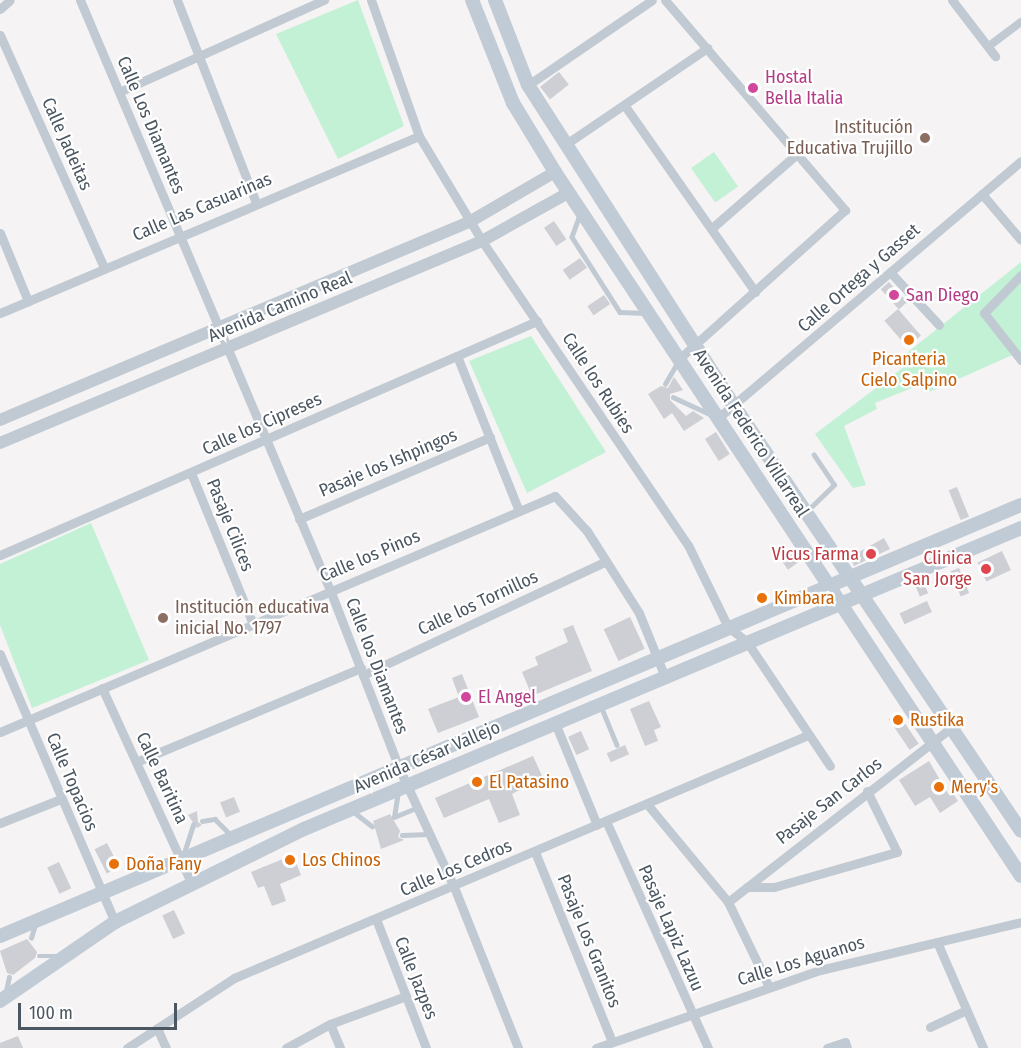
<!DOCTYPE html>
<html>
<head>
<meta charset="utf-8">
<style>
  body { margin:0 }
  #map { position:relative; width:1021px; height:1048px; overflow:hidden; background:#f5f3f3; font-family:"Fira Sans Condensed",sans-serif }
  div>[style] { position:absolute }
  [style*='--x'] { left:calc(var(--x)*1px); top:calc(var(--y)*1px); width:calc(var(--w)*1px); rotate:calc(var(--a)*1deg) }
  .green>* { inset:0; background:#c3f1d5; transform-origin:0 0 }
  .building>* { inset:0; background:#cdcfd5; transform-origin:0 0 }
  .service>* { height:4.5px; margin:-2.25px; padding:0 2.25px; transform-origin:2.25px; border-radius:2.25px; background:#c1cad2 }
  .pedestrian>* { height:8px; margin:-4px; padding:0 4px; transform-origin:4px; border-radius:4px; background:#c1cad2 }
  .minor>* { height:9px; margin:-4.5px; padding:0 4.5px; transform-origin:4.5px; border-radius:4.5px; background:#c1cad2 }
  .tertiary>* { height:12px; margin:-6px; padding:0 6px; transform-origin:6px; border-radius:6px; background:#c1cad2 }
  .secondary>* { height:14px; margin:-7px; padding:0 7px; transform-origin:7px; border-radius:7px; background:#c1cbd6 }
  .dots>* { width:16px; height:16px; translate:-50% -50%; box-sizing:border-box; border:3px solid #fff; border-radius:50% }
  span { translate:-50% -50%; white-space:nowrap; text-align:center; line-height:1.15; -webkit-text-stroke:4.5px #fff; paint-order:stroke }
  .hotel-label { font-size:18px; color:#b23c85 }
  .left { translate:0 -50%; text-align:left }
  .street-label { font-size:18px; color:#4a5661 }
  .education-label { font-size:18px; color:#785e54 }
  .right { translate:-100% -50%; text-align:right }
  .food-label { font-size:18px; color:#c56008 }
  .health-label { font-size:18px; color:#be3a42 }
  .scale { position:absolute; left:18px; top:1003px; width:159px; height:27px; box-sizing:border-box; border:3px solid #4a5661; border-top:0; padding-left:8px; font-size:18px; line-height:21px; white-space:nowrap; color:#4a5661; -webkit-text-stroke:4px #fff; paint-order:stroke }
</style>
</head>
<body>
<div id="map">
  <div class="green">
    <i style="clip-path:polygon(358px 0,404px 126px,338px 159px,276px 34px)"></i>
    <i style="left:714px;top:152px;width:42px;height:28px;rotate:55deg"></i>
    <i style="clip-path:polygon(1021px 262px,1021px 355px,1019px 352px,929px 392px,924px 383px,875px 403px,877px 409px,844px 426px,866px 485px,853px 488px,815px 434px,909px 363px,903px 356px)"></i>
    <i style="clip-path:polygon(531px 336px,606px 452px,527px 493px,469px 361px)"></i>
    <i style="clip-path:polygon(91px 523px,149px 660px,32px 708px,0 625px,0 564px)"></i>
  </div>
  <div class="building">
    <i style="left:559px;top:72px;width:16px;height:24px;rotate:52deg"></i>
    <i style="left:554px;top:221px;width:22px;height:12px;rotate:56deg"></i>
    <i style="left:580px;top:258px;width:12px;height:21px;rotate:55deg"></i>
    <i style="left:889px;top:282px;width:27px;height:11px;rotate:48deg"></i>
    <i style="left:604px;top:295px;width:11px;height:20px;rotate:56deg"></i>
    <i style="left:898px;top:309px;width:35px;height:18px;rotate:49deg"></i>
    <i style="clip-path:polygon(674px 377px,683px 390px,670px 394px,670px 400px,686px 416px,693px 411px,704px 418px,684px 431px,672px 413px,664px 419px,648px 394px,661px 386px,668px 388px)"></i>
    <i style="left:716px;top:432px;width:26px;height:13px;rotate:58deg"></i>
    <i style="left:957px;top:487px;width:32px;height:9px;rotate:68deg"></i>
    <i style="clip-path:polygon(884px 538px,890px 549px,854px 566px,850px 557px)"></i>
    <i style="left:791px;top:548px;width:16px;height:15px;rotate:55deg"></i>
    <i style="left:1002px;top:551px;width:21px;height:27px;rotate:65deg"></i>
    <i style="left:959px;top:568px;width:27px;height:9px;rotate:68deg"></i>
    <i style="left:924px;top:583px;width:11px;height:9px;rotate:68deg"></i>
    <i style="left:927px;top:601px;width:12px;height:30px;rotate:66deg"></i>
    <i style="left:630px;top:617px;width:35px;height:29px;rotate:65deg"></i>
    <i style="clip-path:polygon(573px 625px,592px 671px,532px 696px,522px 672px,538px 665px,535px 657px,568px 642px,563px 629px)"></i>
    <i style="clip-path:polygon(462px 674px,479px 717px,438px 733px,428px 709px,459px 697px,452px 678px)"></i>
    <i style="clip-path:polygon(649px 701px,661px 727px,654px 730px,658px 741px,645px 746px,630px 709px)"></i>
    <i style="left:898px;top:713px;width:37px;height:11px;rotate:56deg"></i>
    <i style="left:581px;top:731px;width:20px;height:14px;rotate:66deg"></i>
    <i style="left:625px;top:745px;width:10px;height:20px;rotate:66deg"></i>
    <i style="clip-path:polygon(533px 756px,543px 778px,512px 794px,520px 815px,499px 823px,489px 799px,444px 818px,435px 798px)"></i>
    <i style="clip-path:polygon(929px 761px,949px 795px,953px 793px,958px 801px,940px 813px,930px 797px,915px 806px,899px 780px)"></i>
    <i style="left:234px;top:797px;width:16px;height:15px;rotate:68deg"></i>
    <i style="clip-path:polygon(197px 811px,198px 822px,202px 825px,197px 828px,188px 815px)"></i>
    <i style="clip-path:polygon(390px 814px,400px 831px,398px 837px,404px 840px,381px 849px,373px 821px)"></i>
    <i style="left:107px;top:843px;width:27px;height:14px;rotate:63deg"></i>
    <i style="clip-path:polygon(293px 855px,301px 875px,280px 884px,286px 901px,272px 906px,264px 886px,258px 888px,251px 872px)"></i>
    <i style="left:59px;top:862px;width:29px;height:13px;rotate:65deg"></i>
    <i style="left:174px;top:910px;width:26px;height:13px;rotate:65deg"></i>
    <i style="clip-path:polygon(27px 939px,37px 952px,35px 958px,13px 975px,7px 973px,0 951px)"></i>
    <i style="clip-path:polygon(18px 1036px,23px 1048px,0 1048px,0 1043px)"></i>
  </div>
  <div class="service">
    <i style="--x:580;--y:215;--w:23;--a:110"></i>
    <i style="--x:572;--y:237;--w:89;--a:57.4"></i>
    <i style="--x:620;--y:312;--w:26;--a:2"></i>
    <i style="--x:665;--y:384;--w:24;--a:-60"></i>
    <i style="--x:673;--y:397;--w:40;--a:25"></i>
    <i style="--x:808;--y:510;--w:36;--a:-44"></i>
    <i style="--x:834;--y:485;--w:36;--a:-124"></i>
    <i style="--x:601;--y:706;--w:42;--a:67.7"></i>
    <i style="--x:354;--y:812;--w:23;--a:38"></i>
    <i style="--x:394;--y:817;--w:24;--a:-81"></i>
    <i style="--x:394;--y:817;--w:24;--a:-22"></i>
    <i style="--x:202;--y:821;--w:13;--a:-9"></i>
    <i style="--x:215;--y:819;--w:24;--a:45"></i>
    <i style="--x:402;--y:835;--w:27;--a:-2"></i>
    <i style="--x:183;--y:856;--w:33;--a:-72"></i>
    <i style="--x:31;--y:938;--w:14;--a:-73"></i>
    <i style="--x:39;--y:956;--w:18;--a:0"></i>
    <i style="--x:6;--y:991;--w:14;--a:-78"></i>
  </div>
  <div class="pedestrian">
    <i style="--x:989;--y:46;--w:40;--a:-37"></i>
  </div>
  <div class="minor">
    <i style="--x:80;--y:0;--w:641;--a:67.04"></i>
    <i style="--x:330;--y:590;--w:191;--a:68.8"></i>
    <i style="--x:399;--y:768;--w:131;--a:65.2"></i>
    <i style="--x:454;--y:887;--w:173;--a:68.3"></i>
    <i style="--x:177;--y:0;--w:218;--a:68.7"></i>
    <i style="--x:371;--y:0;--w:144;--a:70.6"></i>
    <i style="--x:419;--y:136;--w:122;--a:59"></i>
    <i style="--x:482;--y:241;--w:367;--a:55.9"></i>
    <i style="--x:688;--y:545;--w:91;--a:64"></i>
    <i style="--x:728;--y:627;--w:24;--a:38"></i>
    <i style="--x:747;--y:642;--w:149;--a:56.2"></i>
    <i style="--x:665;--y:0;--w:277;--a:49.4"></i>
    <i style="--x:845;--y:210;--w:222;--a:138.1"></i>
    <i style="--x:952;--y:0;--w:71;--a:52.5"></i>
    <i style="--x:0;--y:9;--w:13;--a:-42"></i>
    <i style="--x:0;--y:35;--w:254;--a:65.9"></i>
    <i style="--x:528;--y:85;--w:150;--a:-34.4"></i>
    <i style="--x:119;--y:92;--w:225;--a:-24.2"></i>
    <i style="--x:625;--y:106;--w:227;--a:55"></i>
    <i style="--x:566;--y:144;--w:171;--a:-34.2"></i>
    <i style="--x:982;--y:194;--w:60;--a:49.7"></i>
    <i style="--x:712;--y:228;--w:116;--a:-41.1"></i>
    <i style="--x:0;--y:233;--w:74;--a:67.6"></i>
    <i style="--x:890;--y:272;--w:72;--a:47.2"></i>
    <i style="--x:1021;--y:275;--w:53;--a:134.2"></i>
    <i style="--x:984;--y:313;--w:60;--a:51.8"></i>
    <i style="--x:0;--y:313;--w:455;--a:-22.9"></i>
    <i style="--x:457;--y:356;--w:167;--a:68.2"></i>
    <i style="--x:718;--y:418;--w:397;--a:-40.3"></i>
    <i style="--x:191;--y:473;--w:163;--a:67.7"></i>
    <i style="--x:299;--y:519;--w:208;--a:-23.2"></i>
    <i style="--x:0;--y:555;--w:586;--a:-23.55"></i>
    <i style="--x:0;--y:654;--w:292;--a:66.8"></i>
    <i style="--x:363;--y:675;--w:268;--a:-25.1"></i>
    <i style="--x:102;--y:688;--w:213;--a:65.4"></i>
    <i style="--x:555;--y:723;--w:110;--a:67.6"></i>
    <i style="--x:0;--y:732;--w:603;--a:-23.04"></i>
    <i style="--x:555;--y:496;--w:47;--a:47.6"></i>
    <i style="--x:587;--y:531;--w:97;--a:57.6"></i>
    <i style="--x:639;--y:613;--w:69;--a:67.9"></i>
    <i style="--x:136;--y:762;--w:244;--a:-22.7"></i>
    <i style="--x:647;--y:804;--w:127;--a:50.4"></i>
    <i style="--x:728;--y:902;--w:94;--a:64.2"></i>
    <i style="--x:606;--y:821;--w:249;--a:65.8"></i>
    <i style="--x:0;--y:823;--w:66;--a:-21.5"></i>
    <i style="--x:535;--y:852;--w:205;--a:67.9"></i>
    <i style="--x:747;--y:887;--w:27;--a:0"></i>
    <i style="--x:774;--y:887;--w:128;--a:-15.9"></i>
    <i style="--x:897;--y:852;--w:68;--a:-116.2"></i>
    <i style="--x:728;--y:902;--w:283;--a:-38"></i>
    <i style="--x:376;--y:919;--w:138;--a:68.8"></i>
    <i style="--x:937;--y:942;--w:116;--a:66.5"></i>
    <i style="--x:330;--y:1024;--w:26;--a:67"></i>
    <i style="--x:930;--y:1027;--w:40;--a:-25"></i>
    <i style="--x:157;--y:1028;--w:22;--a:66"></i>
    <i style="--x:127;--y:1048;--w:128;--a:-33.2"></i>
    <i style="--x:234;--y:978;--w:623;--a:-22.95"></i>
    <i style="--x:286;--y:1048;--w:50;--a:-28.6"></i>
    <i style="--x:330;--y:1024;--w:81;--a:-20.2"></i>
    <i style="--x:596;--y:1048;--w:237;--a:-19.2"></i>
    <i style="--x:820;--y:970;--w:207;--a:-13.4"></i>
    <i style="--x:827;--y:1048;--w:19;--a:-18"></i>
    <i style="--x:845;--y:1042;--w:6;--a:72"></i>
  </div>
  <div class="tertiary">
    <i style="--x:0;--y:420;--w:511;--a:-22.9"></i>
    <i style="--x:471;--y:221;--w:97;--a:-30.3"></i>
    <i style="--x:0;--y:443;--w:523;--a:-22.74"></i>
    <i style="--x:482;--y:241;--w:98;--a:-29.2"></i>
  </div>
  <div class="secondary">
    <i style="--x:472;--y:0;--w:111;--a:68.3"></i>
    <i style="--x:513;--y:103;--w:81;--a:58.7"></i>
    <i style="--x:555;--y:172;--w:844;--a:56.5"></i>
    <i style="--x:495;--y:0;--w:91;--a:68.8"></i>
    <i style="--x:528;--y:85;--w:383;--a:57.3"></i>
    <i style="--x:735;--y:407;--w:511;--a:56"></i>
    <i style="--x:0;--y:936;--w:1108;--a:-22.89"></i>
    <i style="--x:0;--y:1001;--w:140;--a:-34.5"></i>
    <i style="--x:115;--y:922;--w:211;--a:-26.2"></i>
    <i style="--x:304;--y:829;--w:778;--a:-22.77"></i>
  </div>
  <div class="dots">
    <i style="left:753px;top:88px;background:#d1479c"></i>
    <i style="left:925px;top:138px;background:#8d6e63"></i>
    <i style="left:894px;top:295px;background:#d1479c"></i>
    <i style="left:909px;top:340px;background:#e8710a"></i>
    <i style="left:871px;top:554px;background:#e0444e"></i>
    <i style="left:986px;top:569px;background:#e0444e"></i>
    <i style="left:762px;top:598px;background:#e8710a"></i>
    <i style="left:163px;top:618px;background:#8d6e63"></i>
    <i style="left:466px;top:697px;background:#d1479c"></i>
    <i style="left:898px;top:720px;background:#e8710a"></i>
    <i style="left:477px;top:782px;background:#e8710a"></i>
    <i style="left:939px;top:787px;background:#e8710a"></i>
    <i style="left:290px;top:860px;background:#e8710a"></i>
    <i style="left:114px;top:864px;background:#e8710a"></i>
  </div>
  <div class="hotel-label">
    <span class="left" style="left:765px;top:88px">Hostal<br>Bella Italia</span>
    <span class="left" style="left:906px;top:295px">San Diego</span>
    <span class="left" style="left:478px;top:697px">El Angel</span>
  </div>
  <div class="street-label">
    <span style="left:151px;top:125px;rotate:67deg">Calle Los Diamantes</span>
    <span style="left:67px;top:144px;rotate:66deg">Calle Jadeitas</span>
    <span style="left:202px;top:207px;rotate:-23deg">Calle Las Casuarinas</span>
    <span style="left:859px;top:278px;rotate:-41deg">Calle Ortega y Gasset</span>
    <span style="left:280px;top:307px;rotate:-23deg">Avenida Camino Real</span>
    <span style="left:598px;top:383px;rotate:57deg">Calle los Rubies</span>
    <span style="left:262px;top:424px;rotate:-24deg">Calle los Cipreses</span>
    <span style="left:751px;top:433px;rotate:57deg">Avenida Federico Villarreal</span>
    <span style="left:388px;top:463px;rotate:-23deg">Pasaje los Ishpingos</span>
    <span style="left:230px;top:525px;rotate:68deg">Pasaje Cilices</span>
    <span style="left:370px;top:556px;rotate:-23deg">Calle los Pinos</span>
    <span style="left:478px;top:603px;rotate:-25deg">Calle los Tornillos</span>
    <span style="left:377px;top:666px;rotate:69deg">Calle los Diamantes</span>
    <span style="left:427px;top:757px;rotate:-23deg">Avenida César Vallejo</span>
    <span style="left:162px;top:778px;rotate:65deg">Calle Baritina</span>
    <span style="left:72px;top:782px;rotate:67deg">Calle Topacios</span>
    <span style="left:829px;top:801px;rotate:-38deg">Pasaje San Carlos</span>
    <span style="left:456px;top:868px;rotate:-23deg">Calle Los Cedros</span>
    <span style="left:671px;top:928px;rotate:66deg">Pasaje Lapiz Lazuu</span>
    <span style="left:589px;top:941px;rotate:68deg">Pasaje Los Granitos</span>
    <span style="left:801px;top:961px;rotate:-17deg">Calle Los Aguanos</span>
    <span style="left:416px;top:978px;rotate:68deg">Calle Jazpes</span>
  </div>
  <div class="education-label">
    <span class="right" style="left:913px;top:138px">Institución<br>Educativa Trujillo</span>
    <span class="left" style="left:175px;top:618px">Institución educativa<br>inicial No. 1797</span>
  </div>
  <div class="food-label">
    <span style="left:909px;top:370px">Picanteria<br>Cielo Salpino</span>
    <span class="left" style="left:774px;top:598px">Kimbara</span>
    <span class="left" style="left:910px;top:720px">Rustika</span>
    <span class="left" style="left:489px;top:782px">El Patasino</span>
    <span class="left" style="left:951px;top:787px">Mery's</span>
    <span class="left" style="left:302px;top:860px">Los Chinos</span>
    <span class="left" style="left:126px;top:864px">Doña Fany</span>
  </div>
  <div class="health-label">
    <span class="right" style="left:859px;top:554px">Vicus Farma</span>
    <span class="right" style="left:972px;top:569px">Clinica<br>San Jorge</span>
  </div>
  <div class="scale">100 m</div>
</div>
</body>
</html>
